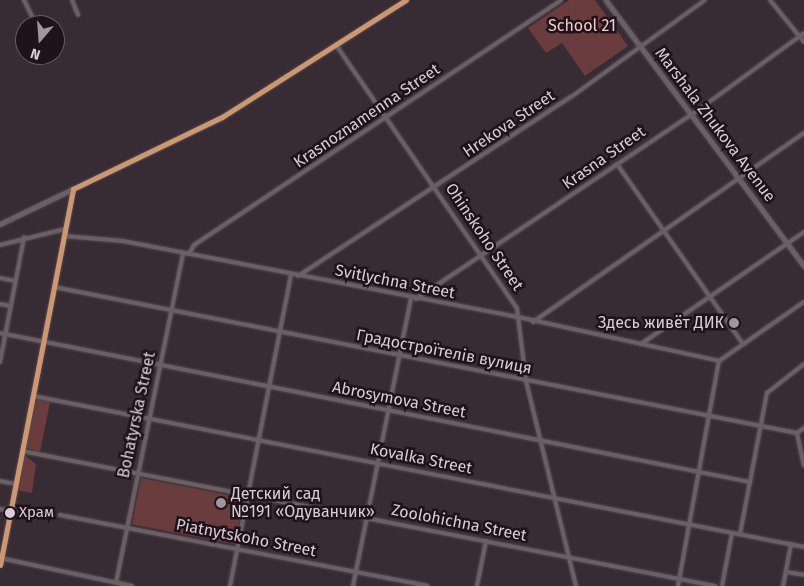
<!DOCTYPE html>
<html>
<head>
<meta charset="utf-8">
<style>
  body { margin:0 }
  #map { position:relative; width:804px; height:586px; overflow:hidden; background:#382c34; font-family:"Fira Sans",sans-serif }
  div>[style] { position:absolute }
  [style*='--x'] { left:calc(var(--x)*1px); top:calc(var(--y)*1px); width:calc(var(--w)*1px); rotate:calc(var(--a)*1deg) }
  .green>* { inset:0; background:#6a3c3d; transform-origin:0 0 }
  .roads { filter:drop-shadow(0 0 1px #544950) drop-shadow(0 0 1px #544950) }
  .minor>* { height:4px; margin:-2px; padding:0 2px; transform-origin:2px; border-radius:2px; background:#695f65 }
  .tertiary>* { height:4.5px; margin:-2.25px; padding:0 2.25px; transform-origin:2.25px; border-radius:2.25px; background:#695f65 }
  .secondary>* { height:5px; margin:-2.5px; padding:0 2.5px; transform-origin:2.5px; border-radius:2.5px; background:#695f65 }
  .bus-1>* { height:5px; margin:-2.5px; padding:0 2.5px; transform-origin:2.5px; border-radius:2.5px; background:#cd976f }
  .dots>* { width:14px; height:14px; translate:-50% -50%; box-sizing:border-box; border:2px solid #1e131a; border-radius:50% }
  span { translate:-50% -50%; white-space:nowrap; text-align:center; line-height:1.15; -webkit-text-stroke:5px #1e131a; paint-order:stroke }
  .bus-label { font-size:15px; color:#dcccd6 }
  .left { translate:0 -50%; text-align:left }
  .park-label { font-size:16px; color:#f4cbc9 }
  .street-label { font-size:16px; color:#dcccd6 }
  .poi-label { font-size:16px; color:#dcccd6 }
  .right { translate:-100% -50%; text-align:right }
  .north { position:absolute; left:15px; top:15px; width:50px; height:50px; box-sizing:border-box; background:#1e131a; border:1px solid #6a5d65; border-radius:50%; rotate:198deg; font-size:14px; font-weight:700; line-height:20px; text-align:center; color:#dcccd6 }
  .north::after { content:''; display:block; margin:auto; width:18px; height:22px; background:#a3949d; clip-path:polygon(50% 0,100% 100%,50% 72%,0 100%) }
</style>
</head>
<body>
<div id="map">
  <div class="green">
    <i style="clip-path:polygon(569px 0,595px 0,628px 46px,585px 76px,562px 43px,546px 53px,528px 28px)"></i>
    <i style="clip-path:polygon(40px 400px,50px 402px,40px 452px,24px 447px,34px 401px)"></i>
    <i style="clip-path:polygon(23px 454px,36px 464px,32px 493px,16px 490px)"></i>
    <i style="left:141px;top:478px;width:105px;height:47px;rotate:11deg"></i>
  </div>
  <div class="roads">
    <div class="minor">
      <i style="--x:24;--y:0;--w:28;--a:64"></i>
      <i style="--x:72;--y:0;--w:16;--a:68"></i>
      <i style="--x:770;--y:0;--w:54;--a:51"></i>
      <i style="--x:336;--y:45;--w:319;--a:55.5"></i>
      <i style="--x:517;--y:308;--w:74;--a:83"></i>
      <i style="--x:526;--y:381;--w:211;--a:76.3"></i>
      <i style="--x:617;--y:164;--w:220;--a:55"></i>
      <i style="--x:64;--y:236;--w:59;--a:4.8"></i>
      <i style="--x:123;--y:241;--w:402;--a:10.9"></i>
      <i style="--x:518;--y:317;--w:206;--a:12.3"></i>
      <i style="--x:0;--y:245;--w:67;--a:-13.8"></i>
      <i style="--x:189;--y:254;--w:10;--a:-61"></i>
      <i style="--x:194;--y:245;--w:441;--a:-33.7"></i>
      <i style="--x:298;--y:276;--w:326;--a:-33.3"></i>
      <i style="--x:571;--y:97;--w:165;--a:-35.9"></i>
      <i style="--x:0;--y:278;--w:15;--a:11"></i>
      <i style="--x:54;--y:287;--w:757;--a:11.12"></i>
      <i style="--x:797;--y:433;--w:33;--a:78"></i>
      <i style="--x:416;--y:299;--w:334;--a:-33.8"></i>
      <i style="--x:694;--y:113;--w:136;--a:-36"></i>
      <i style="--x:0;--y:304;--w:11;--a:10"></i>
      <i style="--x:533;--y:322;--w:330;--a:-34.9"></i>
      <i style="--x:0;--y:333;--w:765;--a:11.24"></i>
      <i style="--x:641;--y:344;--w:198;--a:-34.5"></i>
      <i style="--x:719;--y:361;--w:103;--a:-34.8"></i>
      <i style="--x:0;--y:362;--w:127;--a:-79.1"></i>
      <i style="--x:33;--y:396;--w:786;--a:11.08"></i>
      <i style="--x:797;--y:433;--w:9;--a:-36"></i>
      <i style="--x:22;--y:451;--w:706;--a:11.02"></i>
      <i style="--x:0;--y:481;--w:15;--a:11"></i>
      <i style="--x:0;--y:509;--w:10;--a:11"></i>
      <i style="--x:60;--y:515;--w:374;--a:10.9"></i>
      <i style="--x:740;--y:534;--w:144;--a:-79.2"></i>
      <i style="--x:767;--y:393;--w:47;--a:-38.1"></i>
      <i style="--x:0;--y:558;--w:135;--a:12"></i>
      <i style="--x:786;--y:572;--w:18;--a:9"></i>
      <i style="--x:116;--y:583;--w:337;--a:-78.5"></i>
      <i style="--x:230;--y:586;--w:318;--a:-78.9"></i>
      <i style="--x:353;--y:586;--w:294;--a:-78.6"></i>
      <i style="--x:477;--y:586;--w:46;--a:-78.7"></i>
      <i style="--x:678;--y:586;--w:229;--a:-79.7"></i>
      <i style="--x:722;--y:586;--w:54;--a:-79.3"></i>
      <i style="--x:783;--y:586;--w:43;--a:-79.2"></i>
    </div>
    <div class="tertiary">
      <i style="--x:606;--y:0;--w:332;--a:53.3"></i>
      <i style="--x:0;--y:565;--w:383;--a:-79"></i>
    </div>
    <div class="secondary">
      <i style="--x:0;--y:224;--w:246;--a:-25.7"></i>
      <i style="--x:222;--y:117;--w:218;--a:-32.5"></i>
    </div>
  </div>
  <div class="bus-1">
    <i style="--x:0;--y:565;--w:383;--a:-79"></i>
    <i style="--x:73;--y:189;--w:165;--a:-25.8"></i>
    <i style="--x:222;--y:117;--w:218;--a:-32.5"></i>
  </div>
  <div class="dots">
    <i style="left:734px;top:323px;background:#a3949d"></i>
    <i style="left:221px;top:503px;background:#a3949d"></i>
    <i style="left:10px;top:513px;background:#dcccd6"></i>
  </div>
  <div class="bus-label">
    <span class="left" style="left:19px;top:513px">Храм</span>
  </div>
  <div class="park-label">
    <span style="left:582px;top:26px">School 21</span>
  </div>
  <div class="street-label">
    <span style="left:367px;top:116px;rotate:-34deg">Krasnoznamenna Street</span>
    <span style="left:509px;top:124px;rotate:-34deg">Hrekova Street</span>
    <span style="left:715px;top:125px;rotate:53deg">Marshala Zhukova Avenue</span>
    <span style="left:604px;top:158px;rotate:-35deg">Krasna Street</span>
    <span style="left:484px;top:237px;rotate:56deg">Ohinskoho Street</span>
    <span style="left:395px;top:282px;rotate:11deg">Svitlychna Street</span>
    <span style="left:444px;top:352px;rotate:11deg">Градостроїтелiв вулиця</span>
    <span style="left:399px;top:400px;rotate:11deg">Abrosymova Street</span>
    <span style="left:137px;top:415px;rotate:-78deg">Bohatyrska Street</span>
    <span style="left:421px;top:459px;rotate:11deg">Kovalka Street</span>
    <span style="left:459px;top:523px;rotate:11deg">Zoolohichna Street</span>
    <span style="left:246px;top:538px;rotate:11deg">Piatnytskoho Street</span>
  </div>
  <div class="poi-label">
    <span class="right" style="left:724px;top:323px">Здесь живёт ДИК</span>
    <span class="left" style="left:231px;top:503px">Детский сад<br>№191 «Одуванчик»</span>
  </div>
  <div class="north">N</div>
</div>
</body>
</html>
